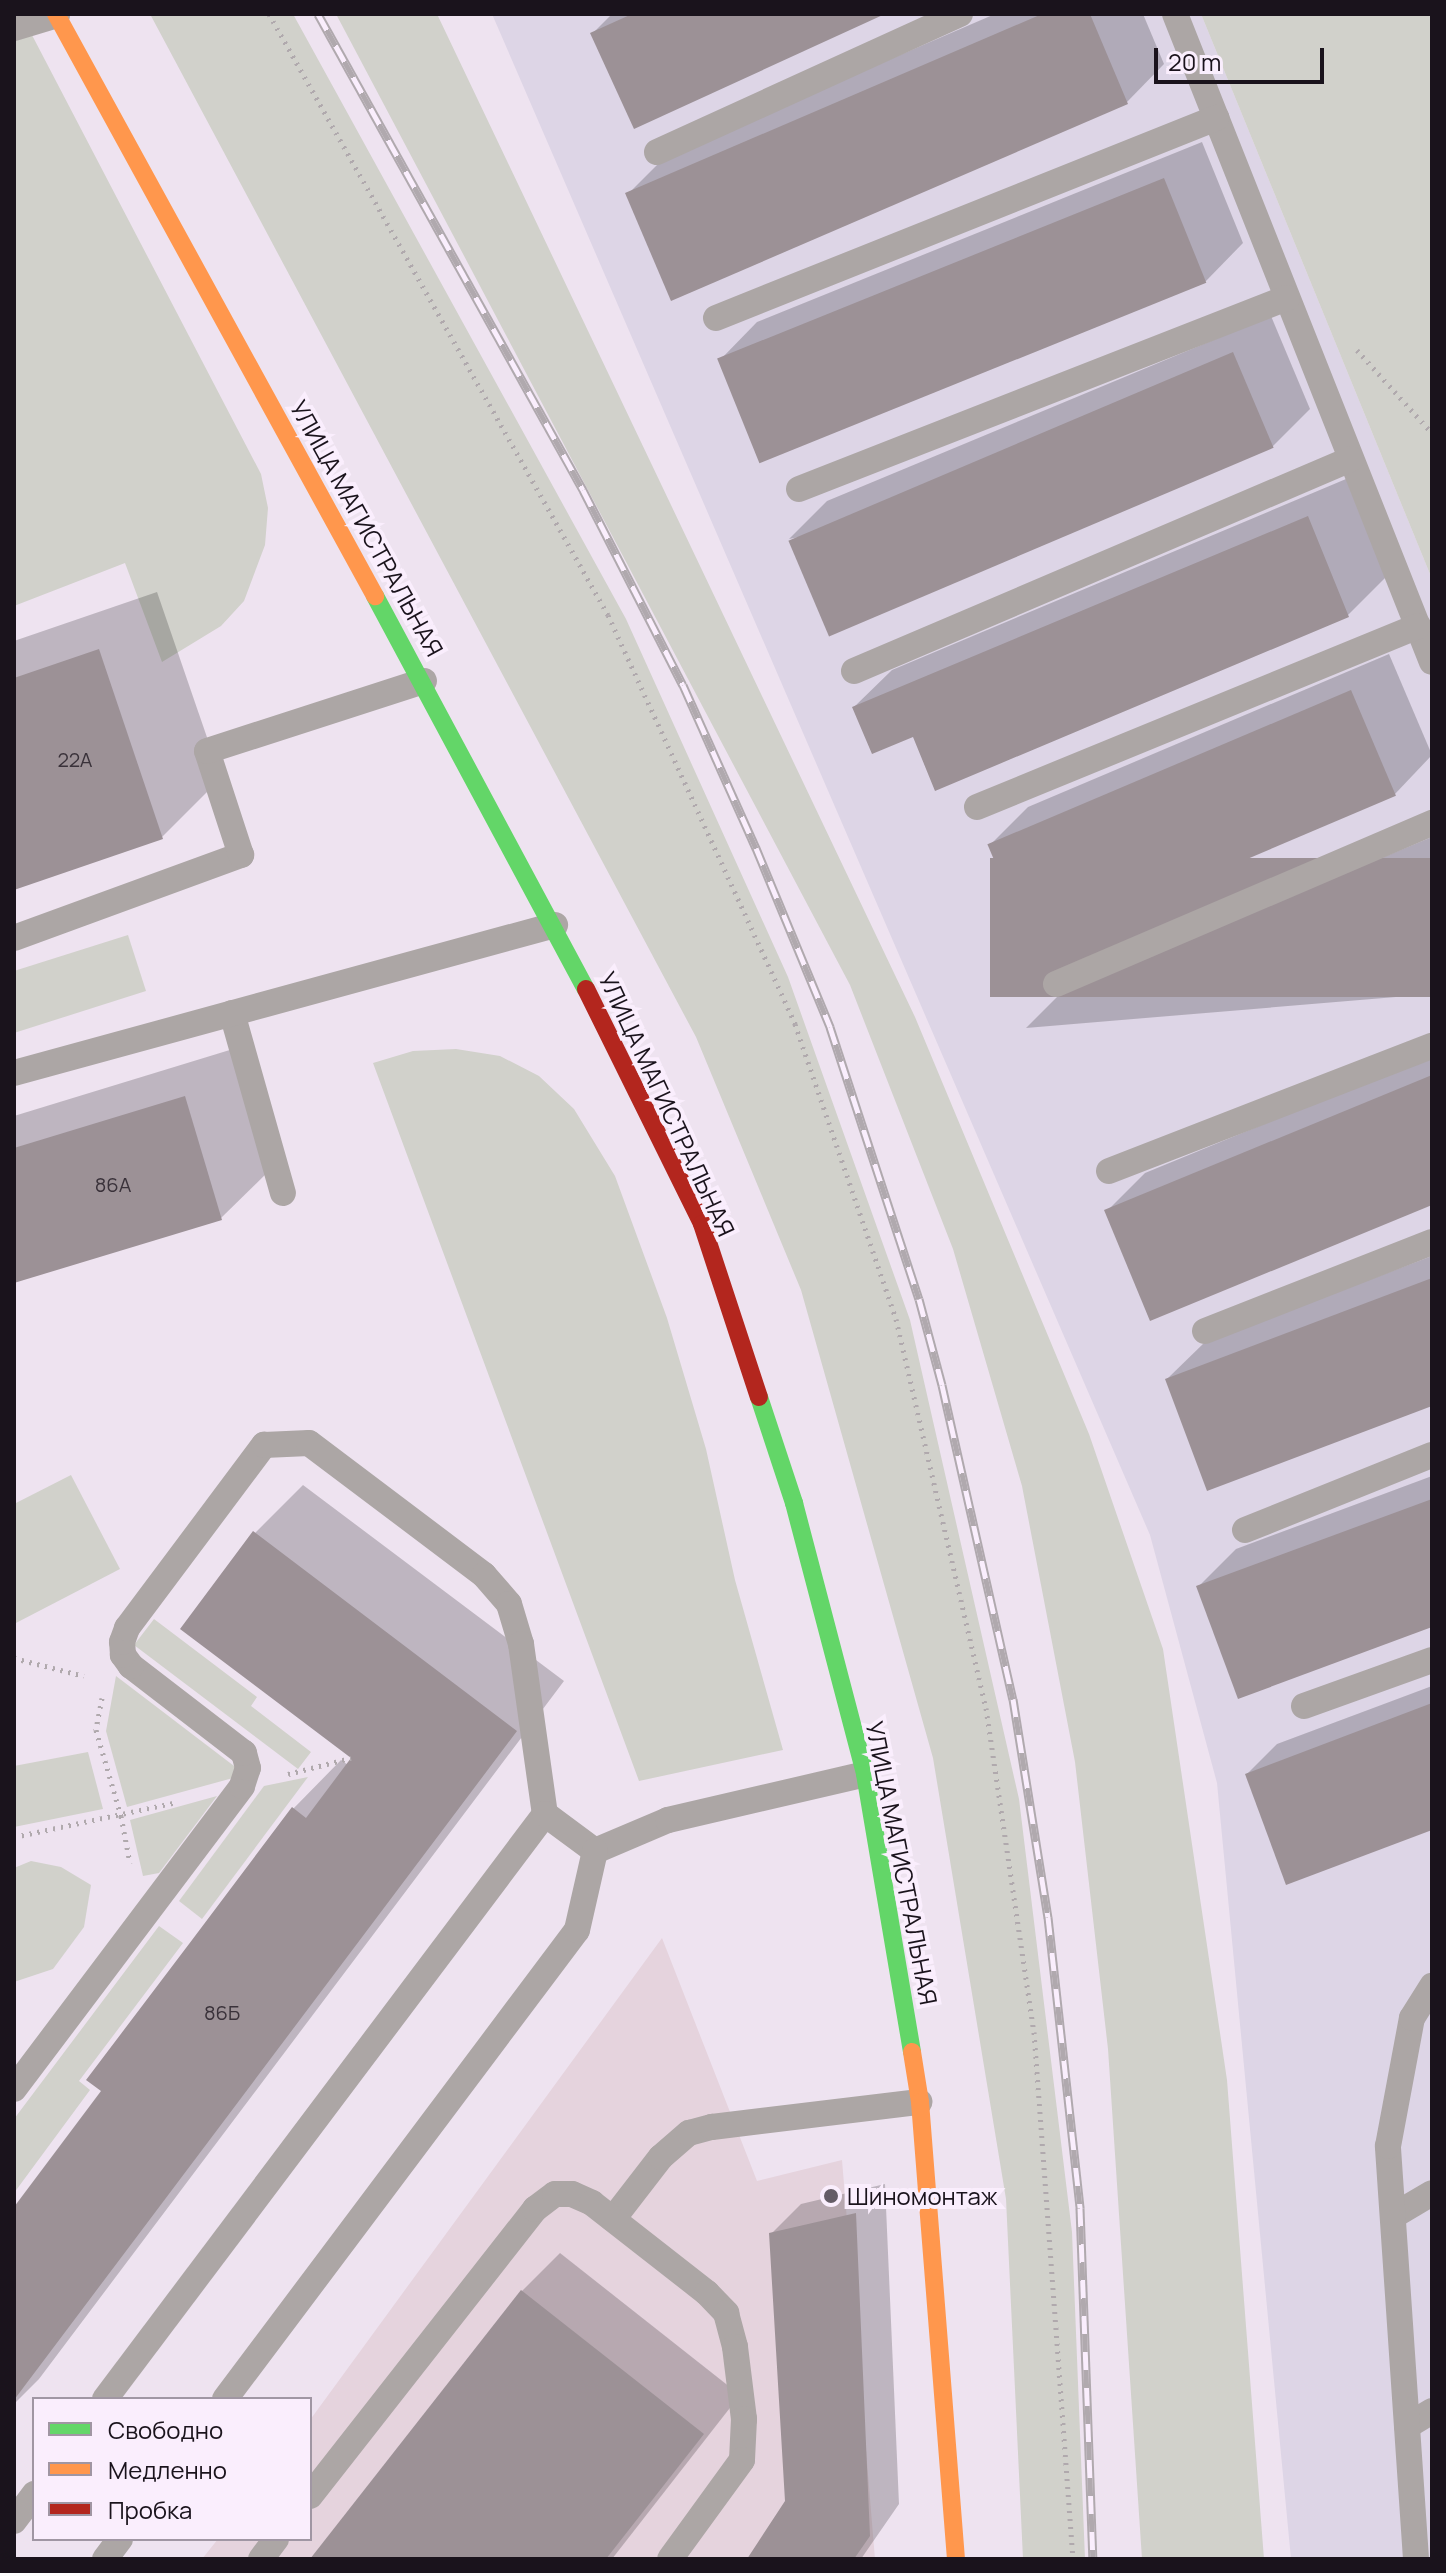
<!DOCTYPE html>
<html>
<head>
<meta charset="utf-8">
<style>
  body { margin:0 }
  #map { position:relative; width:1446px; height:2573px; overflow:hidden; background:#eee3f0; font-family:Manrope,sans-serif }
  div>[style] { position:absolute }
  [style*='--x'] { left:calc(var(--x)*1px); top:calc(var(--y)*1px); width:calc(var(--w)*1px); rotate:calc(var(--a)*1deg) }
  .commercial>* { inset:0; background:#e5d3dd }
  .industrial>* { inset:0; background:#ddd5e6 }
  .green>* { inset:0; background:#d1d1cb }
  .shadow>* { inset:0; background:#0003 }
  .building>* { inset:0; background:#9c9196; transform-origin:0 0 }
  .path>* { height:5px; margin-top:-2.5px; transform-origin:0; background:repeating-linear-gradient(90deg,#b0a9ad 0 2px,transparent 0 8px) }
  .lane>* { height:26px; margin:-13px; padding:0 13px; transform-origin:13px; border-radius:13px; background:#aca6a5 }
  .fast>* { height:18px; margin:-9px; padding:0 9px; transform-origin:9px; border-radius:9px; background:#63d668 }
  .slow>* { height:18px; margin:-9px; padding:0 9px; transform-origin:9px; border-radius:9px; background:#ff974d }
  .jam>* { height:18px; margin:-9px; padding:0 9px; transform-origin:9px; border-radius:9px; background:#b3261e }
  .rail>* { height:9px; margin-top:-4.5px; transform-origin:0; background:repeating-linear-gradient(90deg,#faeefd 0 18px,#b0a9ae 0 36px); box-sizing:border-box; border-block:2px solid #b0a9ae }
  .dots>* { width:22px; height:22px; translate:-50% -50%; box-sizing:border-box; border:4px solid #faeefd; border-radius:50% }
  span { translate:-50% -50%; white-space:nowrap; text-align:center; line-height:1.15; -webkit-text-stroke:8px #faeefd; paint-order:stroke }
  .number-label { font-size:20px; color:#3a323a }
  .number-label span { -webkit-text-stroke-width:0 }
  .street-label { font-size:24px; color:#1a131c }
  .poi-label { font-size:24px; color:#1a131c }
  .left { translate:0 -50%; text-align:left }
  .frame { position:absolute; inset:0; border:16px solid #1a131c; pointer-events:none }
  .legend { position:absolute; left:32px; top:2397px; width:280px; height:144px; box-sizing:border-box; background:#faeefd; border:2px solid #a096a3; margin:0; padding:10px 14px; list-style:none; font-size:24px; color:#1a131c }
  .legend li { display:flex; align-items:center; gap:16px; height:40px }
  .legend b { width:40px; border:2px solid #a096a3 }
  .scale { position:absolute; left:1154px; top:48px; width:170px; height:36px; box-sizing:border-box; border:4px solid #1a131c; border-top:0; padding-left:10px; font-size:24px; line-height:28px; white-space:nowrap; color:#1a131c; -webkit-text-stroke:6px #faeefd; paint-order:stroke }
</style>
</head>
<body>
<div id="map">
  <div class="commercial">
    <i style="clip-path:polygon(662px 1938px,757px 2181px,842px 2160px,875px 2559px,202px 2559px,218px 2539px,310px 2539px,310px 2420px)"></i>
  </div>
  <div class="industrial">
    <i style="clip-path:polygon(492px 14px,1201px 14px,1432px 579px,1432px 2559px,1291px 2559px,1217px 1783px,1150px 1535px)"></i>
  </div>
  <div class="green">
    <i style="clip-path:polygon(14px 14px,21px 14px,261px 474px,268px 508px,265px 545px,244px 601px,221px 626px,162px 662px,125px 563px,14px 606px)"></i>
    <i style="clip-path:polygon(150px 14px,293px 14px,626px 619px,788px 977px,910px 1320px,1019px 1799px,1072px 2232px,1085px 2559px,1023px 2559px,1006px 2199px,933px 1758px,801px 1290px,696px 1037px)"></i>
    <i style="clip-path:polygon(336px 14px,437px 14px,915px 1017px,1089px 1434px,1163px 1649px,1227px 2080px,1264px 2559px,1142px 2559px,1108px 2049px,1075px 1762px,1022px 1486px,953px 1249px,850px 985px)"></i>
    <i style="clip-path:polygon(1201px 14px,1432px 14px,1432px 579px)"></i>
    <i style="clip-path:polygon(128px 935px,146px 991px,14px 1033px,14px 971px)"></i>
    <i style="clip-path:polygon(456px 1049px,500px 1056px,539px 1076px,574px 1109px,615px 1176px,667px 1318px,706px 1449px,735px 1580px,783px 1750px,639px 1781px,373px 1063px,413px 1051px)"></i>
    <i style="clip-path:polygon(71px 1475px,120px 1569px,14px 1624px,14px 1504px)"></i>
    <i style="clip-path:polygon(154px 1619px,257px 1697px,251px 1706px,311px 1752px,298px 1769px,134px 1645px)"></i>
    <i style="clip-path:polygon(116px 1676px,238px 1769px,233px 1778px,127px 1807px,106px 1731px)"></i>
    <i style="clip-path:polygon(88px 1752px,103px 1809px,14px 1827px,14px 1766px)"></i>
    <i style="clip-path:polygon(308px 1777px,202px 1919px,179px 1901px,264px 1786px)"></i>
    <i style="clip-path:polygon(217px 1796px,159px 1873px,143px 1876px,130px 1820px)"></i>
    <i style="clip-path:polygon(31px 1861px,61px 1867px,91px 1885px,84px 1927px,53px 1969px,14px 1982px,14px 1868px)"></i>
    <i style="clip-path:polygon(159px 1926px,183px 1943px,79px 2081px,90px 2090px,14px 2193px,14px 2119px)"></i>
  </div>
  <div class="shadow">
    <i style="clip-path:polygon(612px 14px,880px 14px,593px 33px)"></i>
    <i style="clip-path:polygon(995px 14px,1143px 14px,1164px 64px,1127px 102px,628px 194px,666px 156px)"></i>
    <i style="clip-path:polygon(1202px 142px,1243px 243px,1206px 281px,720px 360px,757px 322px)"></i>
    <i style="clip-path:polygon(1271px 316px,1310px 409px,1272px 447px,789px 539px,827px 501px)"></i>
    <i style="clip-path:polygon(1346px 479px,1386px 577px,1348px 615px,937px 788px,914px 734px,854px 707px,892px 670px)"></i>
    <i style="clip-path:polygon(157px 592px,221px 778px,162px 837px,14px 888px,14px 641px)"></i>
    <i style="clip-path:polygon(1389px 654px,1432px 755px,1395px 794px,990px 845px,1028px 807px)"></i>
    <i style="clip-path:polygon(1432px 837px,1432px 994px,1026px 1028px,1064px 990px)"></i>
    <i style="clip-path:polygon(233px 1049px,270px 1170px,221px 1218px,14px 1281px,14px 1116px)"></i>
    <i style="clip-path:polygon(1432px 1055px,1432px 1202px,1107px 1211px,1145px 1173px)"></i>
    <i style="clip-path:polygon(1432px 1256px,1432px 1404px,1167px 1379px,1205px 1342px)"></i>
    <i style="clip-path:polygon(1432px 1476px,1432px 1625px,1198px 1587px,1236px 1549px)"></i>
    <i style="clip-path:polygon(303px 1485px,564px 1681px,39px 2379px,14px 2404px,14px 2210px,104px 2090px,293px 1809px,341px 1760px,348px 1765px,354px 1758px,255px 1533px)"></i>
    <i style="clip-path:polygon(1432px 1686px,1432px 1828px,1247px 1774px,1277px 1744px)"></i>
    <i style="clip-path:polygon(885px 2184px,899px 2504px,861px 2559px,749px 2559px,787px 2502px,771px 2234px,801px 2204px)"></i>
    <i style="clip-path:polygon(560px 2253px,740px 2395px,612px 2559px,312px 2559px,522px 2291px)"></i>
  </div>
  <div class="building">
    <i style="clip-path:polygon(632px 14px,885px 14px,634px 129px,590px 33px)"></i>
    <i style="clip-path:polygon(1042px 14px,1090px 14px,1128px 104px,671px 301px,625px 193px)"></i>
    <i style="left:1164px;top:178px;width:113px;height:482px;rotate:68deg"></i>
    <i style="left:1233px;top:352px;width:104px;height:483px;rotate:67deg"></i>
    <i style="clip-path:polygon(1308px 516px,1349px 617px,935px 791px,913px 737px,872px 754px,852px 707px)"></i>
    <i style="clip-path:polygon(99px 649px,163px 839px,14px 890px,14px 678px)"></i>
    <i style="left:1351px;top:690px;width:115px;height:395px;rotate:67deg"></i>
    <i style="left:1432px;top:858px;width:139px;height:442px;rotate:90deg"></i>
    <i style="clip-path:polygon(1432px 1075px,1432px 1205px,1150px 1321px,1104px 1210px)"></i>
    <i style="clip-path:polygon(185px 1096px,222px 1220px,14px 1283px,14px 1148px)"></i>
    <i style="clip-path:polygon(1432px 1278px,1432px 1406px,1207px 1491px,1165px 1379px)"></i>
    <i style="clip-path:polygon(1432px 1499px,1432px 1627px,1238px 1699px,1196px 1586px)"></i>
    <i style="clip-path:polygon(253px 1531px,517px 1731px,14px 2400px,14px 2207px,101px 2091px,86px 2080px,189px 1944px,292px 1807px,306px 1818px,351px 1758px,180px 1629px)"></i>
    <i style="clip-path:polygon(1432px 1703px,1432px 1830px,1286px 1885px,1245px 1774px)"></i>
    <i style="clip-path:polygon(856px 2213px,870px 2536px,854px 2559px,747px 2559px,785px 2501px,769px 2233px)"></i>
    <i style="clip-path:polygon(521px 2290px,704px 2434px,606px 2559px,310px 2559px)"></i>
  </div>
  <div class="path">
    <i style="--x:269;--y:14;--w:690;--a:60.57"></i>
    <i style="--x:608;--y:615;--w:450;--a:65.4"></i>
    <i style="--x:795;--y:1024;--w:312;--a:71.1"></i>
    <i style="--x:896;--y:1319;--w:399;--a:77"></i>
    <i style="--x:986;--y:1708;--w:328;--a:81.6"></i>
    <i style="--x:1034;--y:2032;--w:528;--a:85.77"></i>
    <i style="--x:1357;--y:350;--w:112;--a:47.9"></i>
    <i style="--x:14;--y:1658;--w:72;--a:14.4"></i>
    <i style="--x:102;--y:1698;--w:33;--a:101"></i>
    <i style="--x:96;--y:1730;--w:90;--a:73.8"></i>
    <i style="--x:121;--y:1816;--w:48;--a:79.2"></i>
    <i style="--x:288;--y:1774;--w:65;--a:-14.3"></i>
    <i style="--x:14;--y:1837;--w:163;--a:-12.1"></i>
  </div>
  <div class="lane">
    <i style="--x:1175;--y:14;--w:697;--a:68.37"></i>
    <i style="--x:14;--y:28;--w:45;--a:-16.8"></i>
    <i style="--x:657;--y:152;--w:333;--a:-24.5"></i>
    <i style="--x:716;--y:318;--w:539;--a:-21.8"></i>
    <i style="--x:799;--y:489;--w:524;--a:-21.38"></i>
    <i style="--x:854;--y:671;--w:540;--a:-23.1"></i>
    <i style="--x:977;--y:807;--w:477;--a:-22.3"></i>
    <i style="--x:14;--y:938;--w:242;--a:-20.1"></i>
    <i style="--x:241;--y:855;--w:109;--a:-108.1"></i>
    <i style="--x:207;--y:751;--w:228;--a:-17.9"></i>
    <i style="--x:1056;--y:984;--w:409;--a:-23.2"></i>
    <i style="--x:232;--y:1013;--w:187;--a:74.2"></i>
    <i style="--x:14;--y:1073;--w:561;--a:-15.3"></i>
    <i style="--x:1109;--y:1171;--w:346;--a:-21.2"></i>
    <i style="--x:1205;--y:1331;--w:244;--a:-21.4"></i>
    <i style="--x:1245;--y:1530;--w:201;--a:-21.9"></i>
    <i style="--x:1304;--y:1706;--w:136;--a:-19.8"></i>
    <i style="--x:14;--y:2089;--w:379;--a:-53"></i>
    <i style="--x:242;--y:1786;--w:19;--a:-72"></i>
    <i style="--x:248;--y:1768;--w:16;--a:-105"></i>
    <i style="--x:244;--y:1753;--w:143;--a:-142.4"></i>
    <i style="--x:131;--y:1666;--w:14;--a:-126"></i>
    <i style="--x:123;--y:1655;--w:13;--a:-94"></i>
    <i style="--x:122;--y:1642;--w:15;--a:-70"></i>
    <i style="--x:127;--y:1628;--w:229;--a:-53.2"></i>
    <i style="--x:264;--y:1445;--w:45;--a:-2.5"></i>
    <i style="--x:309;--y:1443;--w:219;--a:37"></i>
    <i style="--x:484;--y:1575;--w:38;--a:49"></i>
    <i style="--x:509;--y:1604;--w:42;--a:73.3"></i>
    <i style="--x:521;--y:1644;--w:172;--a:82"></i>
    <i style="--x:1393;--y:2216;--w:45;--a:-30.5"></i>
    <i style="--x:613;--y:2219;--w:78;--a:-52.3"></i>
    <i style="--x:661;--y:2157;--w:37;--a:-41"></i>
    <i style="--x:689;--y:2133;--w:24;--a:-15"></i>
    <i style="--x:712;--y:2127;--w:209;--a:-6.9"></i>
    <i style="--x:105;--y:2399;--w:732;--a:-53.05"></i>
    <i style="--x:545;--y:1814;--w:62;--a:36.5"></i>
    <i style="--x:595;--y:1851;--w:79;--a:-23"></i>
    <i style="--x:668;--y:1820;--w:202;--a:-13.1"></i>
    <i style="--x:225;--y:2399;--w:586;--a:-53.11"></i>
    <i style="--x:577;--y:1930;--w:81;--a:-77.2"></i>
    <i style="--x:1407;--y:2426;--w:29;--a:-31"></i>
    <i style="--x:310;--y:2496;--w:365;--a:-51.9"></i>
    <i style="--x:535;--y:2209;--w:25;--a:-37"></i>
    <i style="--x:555;--y:2194;--w:17;--a:0"></i>
    <i style="--x:572;--y:2194;--w:22;--a:24"></i>
    <i style="--x:592;--y:2203;--w:146;--a:38"></i>
    <i style="--x:707;--y:2293;--w:28;--a:46"></i>
    <i style="--x:726;--y:2313;--w:35;--a:75"></i>
    <i style="--x:735;--y:2347;--w:73;--a:82.9"></i>
    <i style="--x:744;--y:2419;--w:41;--a:92.8"></i>
    <i style="--x:742;--y:2460;--w:122;--a:126"></i>
    <i style="--x:14;--y:2521;--w:34;--a:-53"></i>
    <i style="--x:105;--y:2559;--w:25;--a:-53"></i>
    <i style="--x:261;--y:2559;--w:25;--a:-53"></i>
    <i style="--x:1416;--y:2559;--w:414;--a:-93.9"></i>
    <i style="--x:1388;--y:2146;--w:130;--a:-79.4"></i>
    <i style="--x:1412;--y:2018;--w:38;--a:-58"></i>
  </div>
  <div class="fast">
    <i style="--x:375;--y:596;--w:446;--a:61.8"></i>
    <i style="--x:759;--y:1397;--w:112;--a:71.7"></i>
    <i style="--x:794;--y:1503;--w:280;--a:75.3"></i>
    <i style="--x:865;--y:1774;--w:282;--a:80.4"></i>
  </div>
  <div class="slow">
    <i style="--x:56;--y:14;--w:664;--a:61.27"></i>
    <i style="--x:912;--y:2052;--w:51;--a:80.9"></i>
    <i style="--x:920;--y:2102;--w:458;--a:85.5"></i>
  </div>
  <div class="jam">
    <i style="--x:586;--y:989;--w:262;--a:63.7"></i>
    <i style="--x:702;--y:1224;--w:182;--a:71.8"></i>
  </div>
  <div class="rail">
    <i style="--x:318;--y:14;--w:545;--a:60.89"></i>
    <i style="--x:583;--y:490;--w:219;--a:62.9"></i>
    <i style="--x:683;--y:685;--w:179;--a:65.9"></i>
    <i style="--x:756;--y:848;--w:194;--a:67.5"></i>
    <i style="--x:830;--y:1027;--w:286;--a:71.9"></i>
    <i style="--x:919;--y:1299;--w:89;--a:75"></i>
    <i style="--x:942;--y:1385;--w:322;--a:77.3"></i>
    <i style="--x:1013;--y:1699;--w:221;--a:80.9"></i>
    <i style="--x:1048;--y:1917;--w:293;--a:83.7"></i>
    <i style="--x:1080;--y:2208;--w:351;--a:87.9"></i>
  </div>
  <div class="dots">
    <i style="left:831px;top:2196px;background:#645c66"></i>
  </div>
  <div class="number-label">
    <span style="left:75px;top:759px">22А</span>
    <span style="left:113px;top:1184px">86А</span>
    <span style="left:222px;top:2012px">86Б</span>
  </div>
  <div class="street-label">
    <span style="left:367px;top:528px;rotate:61deg">УЛИЦА МАГИСТРАЛЬНАЯ</span>
    <span style="left:667px;top:1104px;rotate:65deg">УЛИЦА МАГИСТРАЛЬНАЯ</span>
    <span style="left:902px;top:1863px;rotate:79deg">УЛИЦА МАГИСТРАЛЬНАЯ</span>
  </div>
  <div class="poi-label">
    <span class="left" style="left:847px;top:2196px">Шиномонтаж</span>
  </div>
  <div class="frame"></div>
  <ul class="legend">
  <li><b style="height:10px;background:#63d668"></b>Свободно</li>
  <li><b style="height:10px;background:#ff974d"></b>Медленно</li>
  <li><b style="height:10px;background:#b3261e"></b>Пробка</li>
  </ul>
  <div class="scale">20 m</div>
</div>
</body>
</html>
